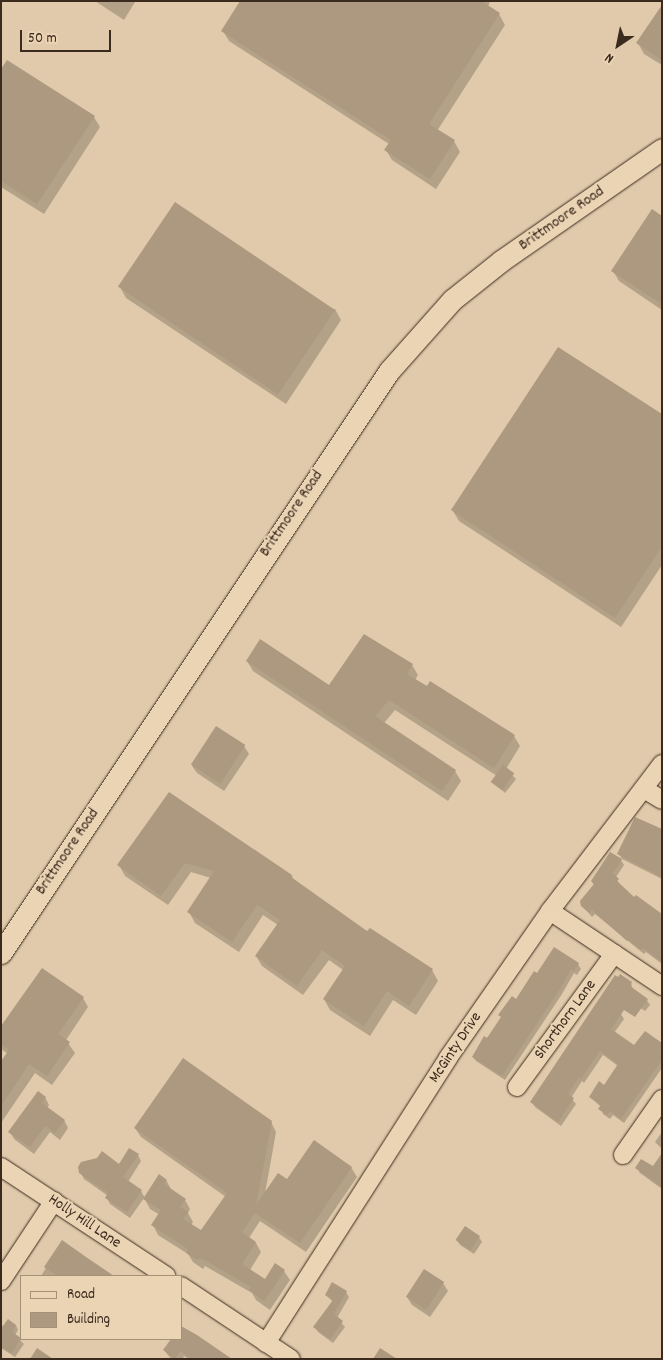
<!DOCTYPE html>
<html>
<head>
<meta charset="utf-8">
<style>
  body { margin:0 }
  #map { position:relative; width:663px; height:1360px; overflow:hidden; background:#e0caab; font-family:Dekko,sans-serif }
  div>[style] { position:absolute }
  [style*='--x'] { left:calc(var(--x)*1px); top:calc(var(--y)*1px); width:calc(var(--w)*1px); rotate:calc(var(--a)*1deg) }
  .shadow>* { inset:0; background:#0003 }
  .building>* { inset:0; background:#ad9880; transform-origin:0 0 }
  .roads { filter:drop-shadow(0 0 1px #3b2a1e) drop-shadow(0 0 1px #3b2a1e) }
  .minor>* { height:18px; margin:-9px; padding:0 9px; transform-origin:9px; border-radius:9px; background:#ebd4b4 }
  .major>* { height:21px; margin:-10.5px; padding:0 10.5px; transform-origin:10.5px; border-radius:10.5px; background:#ebd4b4 }
  span { translate:-50% -50%; white-space:nowrap; text-align:center; line-height:1.15; -webkit-text-stroke:4px #ebd4b4; paint-order:stroke }
  .street-label { font-size:16px; color:#3b2a1e }
  .frame { position:absolute; inset:0; border:2px solid #3b2a1e; pointer-events:none }
  .legend { position:absolute; left:20px; top:1275px; width:162px; height:65px; box-sizing:border-box; background:#ebd4b4; border:1px solid #a59078; margin:0; padding:6px 9px; list-style:none; font-size:15px; color:#3b2a1e }
  .legend li { display:flex; align-items:center; gap:10px; height:25px }
  .legend b { width:25px; border:1px solid #a59078 }
  .north { position:absolute; left:593px; top:20px; width:50px; height:50px; -webkit-text-stroke:4px #ebd4b4; paint-order:stroke; rotate:214deg; font-size:14px; font-weight:700; line-height:20px; text-align:center; color:#3b2a1e }
  .north::after { content:''; display:block; margin:auto; width:18px; height:22px; background:#3b2a1e; clip-path:polygon(50% 0,100% 100%,50% 72%,0 100%) }
  .scale { position:absolute; left:20px; top:30px; width:91px; height:22px; box-sizing:border-box; border:2px solid #3b2a1e; border-top:0; padding-left:6px; font-size:15px; line-height:18px; white-space:nowrap; color:#3b2a1e; -webkit-text-stroke:4px #ebd4b4; paint-order:stroke }
</style>
</head>
<body>
<div id="map">
  <div class="shadow">
    <i style="clip-path:polygon(95px 1px,135px 1px,135px 2px,124px 20px)"></i>
    <i style="clip-path:polygon(242px 1px,490px 1px,488px 7px,499px 14px,505px 25px,437px 131px,454px 141px,460px 152px,436px 189px,392px 160px,386px 150px,389px 144px,229px 41px,223px 31px)"></i>
    <i style="clip-path:polygon(662px 8px,662px 65px,644px 54px,638px 43px)"></i>
    <i style="clip-path:polygon(1px 71px,94px 117px,100px 127px,44px 214px,1px 187px)"></i>
    <i style="clip-path:polygon(662px 217px,662px 310px,619px 281px,613px 271px)"></i>
    <i style="clip-path:polygon(120px 287px,335px 309px,341px 320px,286px 404px,126px 298px)"></i>
    <i style="clip-path:polygon(662px 416px,662px 565px,621px 627px,459px 521px,453px 511px)"></i>
    <i style="clip-path:polygon(247px 661px,330px 687px,412px 665px,418px 675px,415px 680px,514px 736px,520px 746px,506px 769px,516px 779px,505px 793px,493px 782px,497px 776px,395px 710px,384px 723px,455px 771px,461px 781px,448px 801px,253px 671px)"></i>
    <i style="clip-path:polygon(244px 746px,249px 754px,224px 791px,197px 773px,192px 766px)"></i>
    <i style="clip-path:polygon(169px 793px,292px 876px,294px 881px,368px 933px,370px 929px,432px 970px,438px 981px,416px 1015px,393px 1000px,370px 1036px,330px 1010px,324px 999px,343px 970px,329px 960px,303px 995px,262px 966px,256px 956px,278px 925px,263px 915px,239px 952px,195px 923px,189px 912px,211px 878px,191px 872px,168px 905px,125px 876px,119px 865px)"></i>
    <i style="clip-path:polygon(662px 830px,662px 879px,622px 859px,619px 854px)"></i>
    <i style="clip-path:polygon(621px 860px,624px 865px,616px 877px,620px 886px,635px 899px,662px 914px,662px 964px,646px 952px,644px 954px,595px 914px,592px 917px,582px 905px,594px 885px,592px 881px)"></i>
    <i style="clip-path:polygon(578px 964px,581px 969px,577px 975px,574px 973px,562px 994px,505px 1080px,476px 1061px,473px 1057px,502px 1018px,500px 1015px,516px 1001px)"></i>
    <i style="clip-path:polygon(631px 983px,633px 990px,647px 1000px,650px 1005px,645px 1011px,613px 989px)"></i>
    <i style="clip-path:polygon(83px 998px,88px 1007px,66px 1040px,75px 1053px,52px 1085px,35px 1073px,1px 1123px,1px 1064px,8px 1054px,1px 1049px,1px 1028px)"></i>
    <i style="clip-path:polygon(621px 1014px,624px 1019px,614px 1033px,634px 1047px,662px 1045px,662px 1068px,624px 1123px,613px 1115px,610px 1119px,603px 1114px,601px 1107px,590px 1097px,604px 1087px,618px 1066px,603px 1055px,584px 1083px,582px 1081px,571px 1098px,576px 1104px,561px 1126px,535px 1107px,532px 1102px)"></i>
    <i style="clip-path:polygon(45px 1097px,49px 1105px,47px 1108px,64px 1120px,68px 1128px,60px 1140px,50px 1132px,34px 1154px,14px 1139px,10px 1132px)"></i>
    <i style="clip-path:polygon(271px 1122px,276px 1132px,265px 1194px,287px 1181px,351px 1167px,357px 1177px,306px 1252px,260px 1221px,249px 1238px,256px 1243px,261px 1252px,250px 1270px,265px 1281px,284px 1271px,290px 1280px,270px 1310px,256px 1300px,252px 1293px,205px 1266px,203px 1269px,193px 1262px,188px 1254px,158px 1235px,153px 1225px,160px 1215px,150px 1209px,144px 1198px,130px 1218px,110px 1204px,107px 1198px,108px 1196px,84px 1179px,81px 1173px,119px 1165px,138px 1155px,141px 1161px,128px 1182px,141px 1191px,145px 1198px,166px 1180px,172px 1191px,185px 1200px,190px 1209px,188px 1213px,193px 1222px,191px 1225px,201px 1231px,226px 1197px,141px 1137px,135px 1128px)"></i>
    <i style="clip-path:polygon(662px 1132px,662px 1149px,655px 1142px)"></i>
    <i style="clip-path:polygon(637px 1168px,662px 1170px,662px 1189px,640px 1173px)"></i>
    <i style="clip-path:polygon(465px 1227px,479px 1237px,482px 1242px,474px 1254px,460px 1245px,457px 1240px)"></i>
    <i style="clip-path:polygon(62px 1242px,112px 1276px,41px 1276px)"></i>
    <i style="clip-path:polygon(443px 1283px,448px 1291px,430px 1317px,412px 1305px,407px 1297px)"></i>
    <i style="clip-path:polygon(333px 1284px,346px 1292px,349px 1297px,337px 1318px,345px 1327px,333px 1343px,318px 1332px,315px 1327px,333px 1302px,326px 1295px)"></i>
    <i style="clip-path:polygon(16px 1325px,18px 1330px,15px 1335px,24px 1344px,15px 1357px,1px 1348px,1px 1331px)"></i>
    <i style="clip-path:polygon(172px 1339px,181px 1339px,227px 1359px,188px 1359px,184px 1356px,183px 1359px,171px 1359px,164px 1350px)"></i>
  </div>
  <div class="building">
    <i style="clip-path:polygon(240px 1px,481px 1px,500px 13px,429px 124px,455px 140px,430px 179px,384px 150px,391px 140px,221px 31px)"></i>
    <i style="clip-path:polygon(662px 5px,662px 60px,636px 43px)"></i>
    <i style="clip-path:polygon(7px 60px,95px 116px,37px 204px,1px 181px,1px 69px)"></i>
    <i style="left:175px;top:202px;width:193px;height:102px;rotate:34deg"></i>
    <i style="clip-path:polygon(652px 209px,662px 216px,662px 304px,611px 271px)"></i>
    <i style="clip-path:polygon(558px 347px,662px 414px,662px 546px,615px 618px,451px 510px)"></i>
    <i style="clip-path:polygon(364px 634px,413px 664px,407px 674px,427px 686px,430px 681px,515px 735px,494px 768px,389px 700px,375px 716px,456px 770px,442px 791px,246px 661px,260px 639px,329px 685px)"></i>
    <i style="left:216px;top:726px;width:35px;height:46px;rotate:33deg"></i>
    <i style="left:503px;top:765px;width:14px;height:21px;rotate:36deg"></i>
    <i style="clip-path:polygon(169px 792px,292px 875px,291px 877px,367px 931px,370px 928px,433px 969px,409px 1006px,387px 991px,364px 1026px,323px 999px,345px 966px,322px 950px,297px 986px,255px 956px,280px 920px,257px 905px,232px 942px,187px 912px,214px 871px,185px 863px,161px 896px,117px 865px)"></i>
    <i style="clip-path:polygon(635px 817px,662px 829px,662px 877px,617px 854px)"></i>
    <i style="clip-path:polygon(610px 852px,622px 859px,613px 873px,619px 879px,617px 881px,634px 897px,636px 895px,662px 914px,662px 962px,643px 948px,641px 950px,629px 940px,627px 941px,592px 910px,589px 913px,581px 906px,580px 901px,594px 884px,591px 881px)"></i>
    <i style="clip-path:polygon(554px 947px,579px 963px,574px 971px,571px 969px,560px 989px,502px 1076px,472px 1057px,484px 1036px,487px 1038px,501px 1017px,498px 1015px,512px 996px,516px 999px,534px 971px,537px 973px)"></i>
    <i style="clip-path:polygon(42px 968px,84px 997px,58px 1034px,70px 1042px,47px 1076px,29px 1064px,1px 1106px,1px 1061px,9px 1050px,1px 1044px,1px 1026px)"></i>
    <i style="clip-path:polygon(620px 974px,632px 982px,630px 986px,648px 999px,635px 1017px,624px 1010px,611px 1029px,634px 1045px,645px 1031px,662px 1043px,662px 1060px,621px 1119px,610px 1111px,607px 1115px,598px 1109px,601px 1105px,589px 1097px,599px 1081px,604px 1085px,618px 1064px,600px 1051px,581px 1079px,579px 1077px,568px 1094px,574px 1098px,558px 1122px,530px 1102px,615px 975px,618px 977px)"></i>
    <i style="clip-path:polygon(183px 1058px,272px 1121px,256px 1205px,278px 1173px,287px 1179px,314px 1140px,352px 1167px,300px 1243px,255px 1213px,242px 1232px,256px 1242px,242px 1264px,265px 1279px,275px 1263px,285px 1270px,264px 1301px,249px 1290px,251px 1287px,208px 1262px,199px 1258px,198px 1260px,186px 1253px,188px 1249px,151px 1225px,161px 1210px,143px 1199px,159px 1174px,167px 1180px,164px 1184px,186px 1199px,180px 1207px,188px 1212px,183px 1219px,201px 1230px,227px 1193px,134px 1128px)"></i>
    <i style="clip-path:polygon(38px 1091px,46px 1097px,42px 1103px,65px 1120px,55px 1133px,45px 1126px,30px 1147px,8px 1132px)"></i>
    <i style="clip-path:polygon(129px 1148px,139px 1154px,123px 1177px,142px 1190px,127px 1212px,105px 1198px,108px 1193px,79px 1173px,78px 1167px,81px 1162px,97px 1158px,102px 1151px,119px 1164px)"></i>
    <i style="clip-path:polygon(662px 1153px,662px 1187px,635px 1168px,641px 1159px,653px 1166px)"></i>
    <i style="left:465px;top:1226px;width:18px;height:17px;rotate:34deg"></i>
    <i style="clip-path:polygon(62px 1240px,86px 1257px,114px 1276px,58px 1276px,44px 1267px)"></i>
    <i style="left:424px;top:1269px;width:24px;height:33px;rotate:33deg"></i>
    <i style="clip-path:polygon(332px 1282px,347px 1291px,334px 1314px,343px 1321px,330px 1339px,313px 1327px,333px 1300px,325px 1295px)"></i>
    <i style="clip-path:polygon(8px 1319px,16px 1325px,12px 1332px,21px 1338px,12px 1353px,1px 1347px,1px 1325px,3px 1326px)"></i>
    <i style="clip-path:polygon(181px 1326px,197px 1335px,232px 1359px,192px 1359px,180px 1351px,175px 1359px,163px 1350px,171px 1339px,181px 1339px)"></i>
    <i style="clip-path:polygon(37px 1348px,53px 1359px,30px 1359px)"></i>
    <i style="clip-path:polygon(380px 1348px,397px 1359px,373px 1359px)"></i>
  </div>
  <div class="roads">
    <div class="minor">
      <i style="--x:644;--y:789;--w:21;--a:31"></i>
      <i style="--x:550;--y:911;--w:135;--a:33.8"></i>
      <i style="--x:517;--y:1087;--w:165;--a:-53.9"></i>
      <i style="--x:623;--y:1155;--w:68;--a:-55.1"></i>
      <i style="--x:1;--y:1167;--w:198;--a:33.4"></i>
      <i style="--x:1;--y:1281;--w:96;--a:-56.5"></i>
      <i style="--x:181;--y:1286;--w:132;--a:33.6"></i>
      <i style="--x:266;--y:1343;--w:338;--a:-57.4"></i>
      <i style="--x:448;--y:1058;--w:179;--a:-55.2"></i>
      <i style="--x:550;--y:911;--w:185;--a:-52.7"></i>
    </div>
    <div class="major">
      <i style="--x:1;--y:953;--w:699;--a:-56.31"></i>
      <i style="--x:389;--y:371;--w:95;--a:-48.4"></i>
      <i style="--x:452;--y:300;--w:63;--a:-38.5"></i>
      <i style="--x:501;--y:261;--w:196;--a:-34.8"></i>
    </div>
  </div>
  <div class="street-label">
    <span style="left:562px;top:219px;rotate:-35deg">Brittmoore Road</span>
    <span style="left:292px;top:514px;rotate:-56deg">Brittmoore Road</span>
    <span style="left:68px;top:852px;rotate:-56deg">Brittmoore Road</span>
    <span style="left:566px;top:1020px;rotate:-54deg">Shorthorn Lane</span>
    <span style="left:456px;top:1048px;rotate:-56deg">McGinty Drive</span>
    <span style="left:84px;top:1222px;rotate:34deg">Holly Hill Lane</span>
  </div>
  <div class="frame"></div>
  <ul class="legend">
  <li><b style="height:6px;background:#ebd4b4"></b>Road</li>
  <li><b style="height:14px;background:#ad9880"></b>Building</li>
  </ul>
  <div class="north">N</div>
  <div class="scale">50 m</div>
</div>
</body>
</html>
